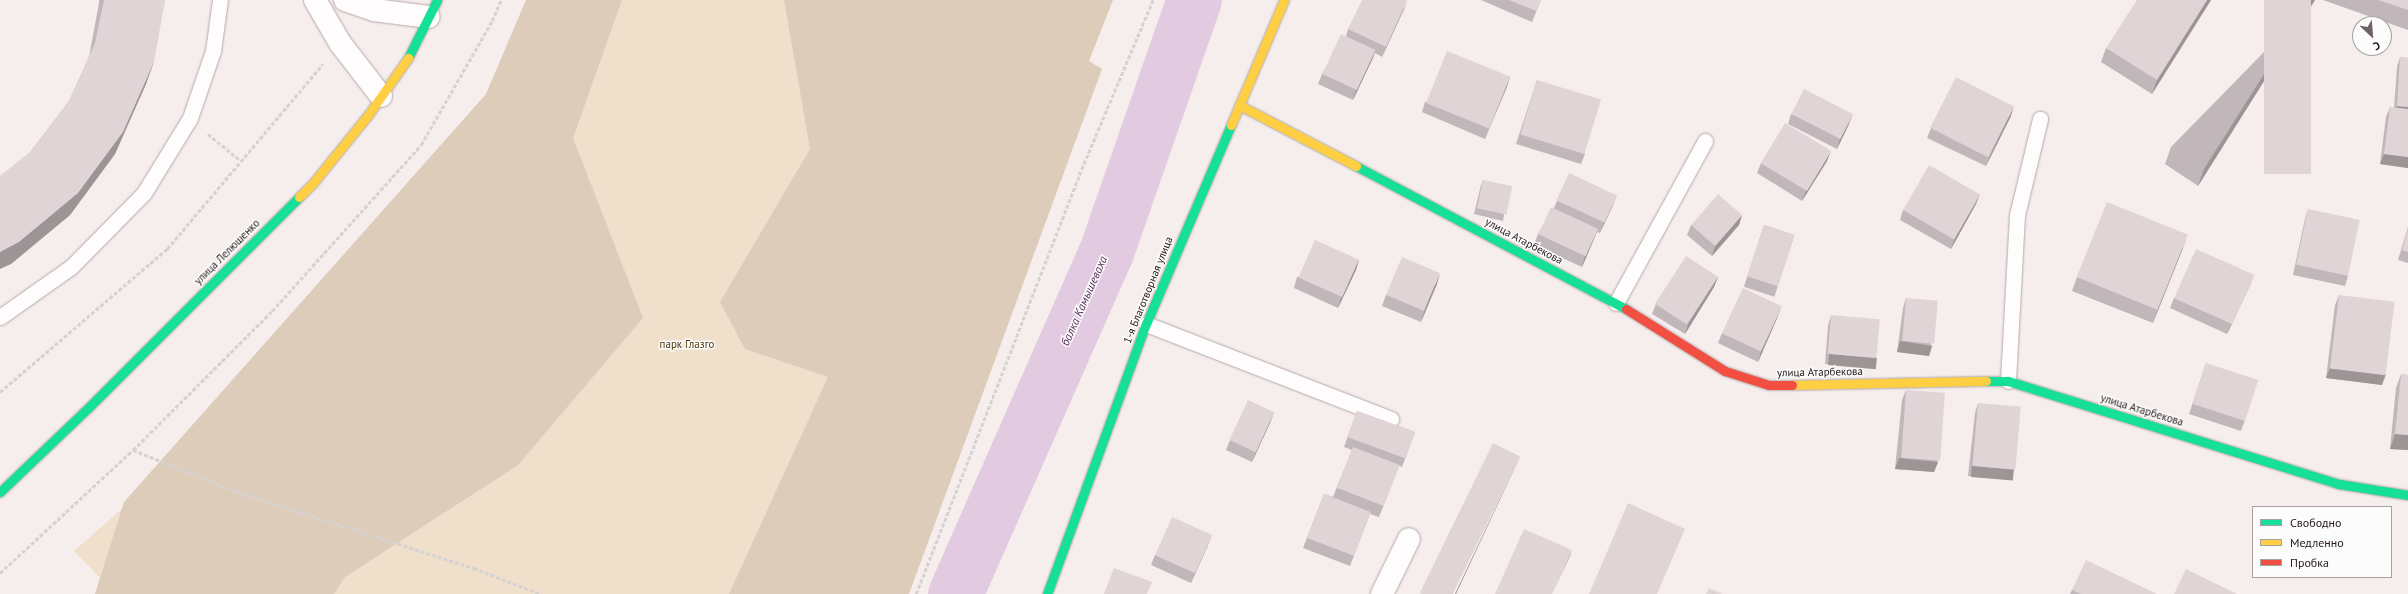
<!DOCTYPE html>
<html>
<head>
<meta charset="utf-8">
<style>
  body { margin:0 }
  #map { position:relative; width:2408px; height:594px; overflow:hidden; background:#f6eeed; font-family:"PT Sans",sans-serif }
  div>[style] { position:absolute }
  [style*='--x'] { left:calc(var(--x)*1px); top:calc(var(--y)*1px); width:calc(var(--w)*1px); rotate:calc(var(--a)*1deg) }
  .green>* { inset:0; background:#efdfcb }
  .forest>* { inset:0; background:#ddccb9 }
  .river>* { height:55px; margin:-27.5px; padding:0 27.5px; transform-origin:27.5px; border-radius:27.5px; background:#e2cae0 }
  .path>* { height:2.5px; margin-top:-1.25px; transform-origin:0; background:repeating-linear-gradient(90deg,#d5d2d1 0 4px,transparent 0 6px) }
  .roads { filter:drop-shadow(0 0 1px #b3a9a9) drop-shadow(0 0 1px #b3a9a9) }
  .lane>* { height:15px; margin:-7.5px; padding:0 7.5px; transform-origin:7.5px; border-radius:7.5px; background:#fefcfc }
  .street>* { height:22px; margin:-11px; padding:0 11px; transform-origin:11px; border-radius:11px; background:#fefcfc }
  .fast>* { height:9px; margin:-4.5px; padding:0 4.5px; transform-origin:4.5px; border-radius:4.5px; background:#16e098 }
  .slow>* { height:9px; margin:-4.5px; padding:0 4.5px; transform-origin:4.5px; border-radius:4.5px; background:#ffcf43 }
  .jam>* { height:9px; margin:-4.5px; padding:0 4.5px; transform-origin:4.5px; border-radius:4.5px; background:#f24e42 }
  .wall>* { inset:0; background:#c1b6b9; transform-origin:0 0 }
  .shaded-wall>* { inset:0; background:#9d9496; transform-origin:0 0 }
  .building>* { inset:0; background:#e0d4d7; transform-origin:0 0 }
  span { translate:-50% -50%; white-space:nowrap; text-align:center; line-height:1.15; -webkit-text-stroke:3px #fcfcfc; paint-order:stroke }
  .street-label { font-size:11px; color:#261818 }
  .park-label { font-size:11px; color:#4f360a }
  .water-label { font-size:12px; color:#532c55; font-style:italic }
  .legend { position:absolute; left:2252px; top:506px; width:140px; height:72px; box-sizing:border-box; background:#fcfcfc; border:1px solid #a6a1a1; margin:0; padding:5px 7px; list-style:none; font-size:12px; color:#261818 }
  .legend li { display:flex; align-items:center; gap:8px; height:20px }
  .legend b { width:20px; border:1px solid #a6a1a1 }
  .north { position:absolute; left:2352px; top:16px; width:40px; height:40px; box-sizing:border-box; background:#fcfcfc; border:1px solid #a6a1a1; border-radius:50%; rotate:154deg; font-size:11px; font-weight:700; line-height:16px; text-align:center; color:#261818 }
  .north::after { content:''; display:block; margin:auto; width:14px; height:18px; background:#6f6363; clip-path:polygon(50% 0,100% 100%,50% 72%,0 100%) }
</style>
</head>
<body>
<div id="map">
  <div class="green">
    <i style="clip-path:polygon(583px 0,1086px 0,860px 594px,116px 594px,74px 551px,505px 171px)"></i>
  </div>
  <div class="forest">
    <i style="clip-path:polygon(526px 0,622px 0,573px 138px,643px 318px,518px 465px,345px 577px,334px 594px,95px 594px,124px 502px,486px 94px)"></i>
    <i style="clip-path:polygon(784px 0,1113px 0,1089px 61px,1102px 69px,909px 594px,729px 594px,828px 377px,745px 349px,720px 302px,810px 149px)"></i>
  </div>
  <div class="river">
    <i style="--x:955;--y:594;--w:374;--a:-66.2"></i>
    <i style="--x:1106;--y:252;--w:267;--a:-70.8"></i>
  </div>
  <div class="path">
    <i style="--x:208;--y:134;--w:41;--a:39.1"></i>
    <i style="--x:0;--y:392;--w:220;--a:-40.6"></i>
    <i style="--x:167;--y:249;--w:242;--a:-49.9"></i>
    <i style="--x:133;--y:450;--w:113;--a:21.8"></i>
    <i style="--x:238;--y:492;--w:248;--a:17.9"></i>
    <i style="--x:474;--y:568;--w:71;--a:21.5"></i>
    <i style="--x:0;--y:573;--w:181;--a:-42.8"></i>
    <i style="--x:133;--y:450;--w:197;--a:-45"></i>
    <i style="--x:272;--y:311;--w:223;--a:-48.1"></i>
    <i style="--x:421;--y:145;--w:143;--a:-60.2"></i>
    <i style="--x:492;--y:21;--w:23;--a:-67"></i>
    <i style="--x:916;--y:594;--w:450;--a:-68.7"></i>
    <i style="--x:1079;--y:175;--w:190;--a:-67.1"></i>
  </div>
  <div class="roads">
    <div class="lane">
      <i style="--x:1616;--y:303;--w:185;--a:-61.2"></i>
      <i style="--x:0;--y:317;--w:87;--a:-35.2"></i>
      <i style="--x:71;--y:267;--w:104;--a:-45.4"></i>
      <i style="--x:144;--y:193;--w:88;--a:-58.5"></i>
      <i style="--x:190;--y:118;--w:71;--a:-71.1"></i>
      <i style="--x:213;--y:51;--w:51;--a:-82.2"></i>
      <i style="--x:1146;--y:324;--w:263;--a:21.2"></i>
      <i style="--x:2008;--y:381;--w:166;--a:-86.9"></i>
      <i style="--x:2017;--y:215;--w:99;--a:-76.5"></i>
    </div>
    <div class="street">
      <i style="--x:315;--y:0;--w:50;--a:59.8"></i>
      <i style="--x:340;--y:43;--w:67;--a:52.3"></i>
      <i style="--x:345;--y:0;--w:31;--a:19"></i>
      <i style="--x:374;--y:10;--w:55;--a:7.3"></i>
      <i style="--x:1382;--y:594;--w:61;--a:-63.9"></i>
    </div>
    <div class="fast">
      <i style="--x:408;--y:58;--w:65;--a:-63.4"></i>
      <i style="--x:1356;--y:166;--w:306;--a:27.9"></i>
      <i style="--x:1986;--y:381;--w:22;--a:0"></i>
      <i style="--x:2008;--y:381;--w:347;--a:17.3"></i>
      <i style="--x:2339;--y:484;--w:70;--a:9.1"></i>
      <i style="--x:0;--y:492;--w:124;--a:-43.7"></i>
      <i style="--x:90;--y:406;--w:296;--a:-45"></i>
      <i style="--x:1047;--y:594;--w:288;--a:-69.9"></i>
      <i style="--x:1146;--y:324;--w:216;--a:-66.9"></i>
    </div>
    <div class="slow">
      <i style="--x:1239;--y:105;--w:132;--a:27.5"></i>
      <i style="--x:1231;--y:125;--w:136;--a:-67"></i>
      <i style="--x:299;--y:197;--w:20;--a:-45"></i>
      <i style="--x:313;--y:183;--w:87;--a:-51"></i>
      <i style="--x:368;--y:115;--w:70;--a:-54.9"></i>
      <i style="--x:1792;--y:385;--w:194;--a:-1.2"></i>
    </div>
    <div class="jam">
      <i style="--x:1626;--y:309;--w:117;--a:32.1"></i>
      <i style="--x:1725;--y:371;--w:46;--a:17.7"></i>
      <i style="--x:1769;--y:385;--w:23;--a:0"></i>
    </div>
  </div>
  <div class="wall">
    <i style="clip-path:polygon(99px 0,165px 0,146px 84px,115px 154px,70px 215px,11px 264px,31px 151px,69px 101px,89px 57px,99px 3px)"></i>
    <i style="clip-path:polygon(1481px 0,1541px 0,1532px 22px)"></i>
    <i style="clip-path:polygon(2211px 0,2152px 94px,2101px 62px,2106px 48px)"></i>
    <i style="clip-path:polygon(2315px 0,2198px 186px,2165px 164px,2171px 147px)"></i>
    <i style="clip-path:polygon(2323px 0,2408px 0,2408px 30px)"></i>
    <i style="clip-path:polygon(1405px 7px,1382px 57px,1375px 53px,1372px 60px,1353px 100px,1318px 84px,1322px 74px,1346px 36px,1348px 29px)"></i>
    <i style="clip-path:polygon(2400px 57px,2408px 58px,2408px 168px,2380px 164px,2386px 117px,2390px 107px,2394px 108px,2397px 67px)"></i>
    <i style="clip-path:polygon(1510px 77px,1485px 139px,1422px 112px,1425px 102px)"></i>
    <i style="clip-path:polygon(1537px 80px,1585px 154px,1581px 164px,1516px 144px)"></i>
    <i style="clip-path:polygon(1791px 114px,1849px 124px,1837px 149px,1788px 124px)"></i>
    <i style="clip-path:polygon(2011px 116px,1986px 166px,1927px 138px,1931px 128px)"></i>
    <i style="clip-path:polygon(1827px 161px,1802px 201px,1757px 173px,1761px 163px)"></i>
    <i style="clip-path:polygon(1483px 180px,1504px 215px,1503px 221px,1474px 214px,1481px 185px)"></i>
    <i style="clip-path:polygon(1980px 194px,1976px 204px,1951px 249px,1900px 220px,1903px 210px)"></i>
    <i style="clip-path:polygon(1557px 201px,1613px 205px,1600px 233px,1597px 232px,1582px 267px,1534px 245px,1538px 234px,1554px 208px)"></i>
    <i style="clip-path:polygon(2308px 209px,2348px 276px,2345px 286px,2293px 275px,2305px 219px)"></i>
    <i style="clip-path:polygon(1742px 215px,1739px 225px,1712px 256px,1687px 235px,1691px 225px)"></i>
    <i style="left:1764px;top:225px;width:32px;height:65px;rotate:18deg"></i>
    <i style="clip-path:polygon(2408px 227px,2408px 263px,2398px 260px)"></i>
    <i style="clip-path:polygon(2183px 248px,2153px 323px,2072px 291px,2077px 277px)"></i>
    <i style="clip-path:polygon(1359px 260px,1356px 270px,1338px 308px,1294px 288px,1297px 277px)"></i>
    <i style="clip-path:polygon(2254px 275px,2250px 285px,2227px 334px,2170px 308px,2174px 298px)"></i>
    <i style="clip-path:polygon(1718px 277px,1714px 287px,1685px 334px,1652px 314px,1656px 304px)"></i>
    <i style="clip-path:polygon(1437px 284px,1421px 322px,1382px 306px,1386px 295px)"></i>
    <i style="clip-path:polygon(2339px 295px,2382px 385px,2326px 378px,2335px 305px)"></i>
    <i style="clip-path:polygon(1906px 298px,1932px 346px,1929px 356px,1897px 352px,1903px 308px)"></i>
    <i style="clip-path:polygon(1831px 315px,1877px 358px,1873px 368px,1825px 364px,1828px 326px)"></i>
    <i style="clip-path:polygon(1778px 316px,1758px 362px,1718px 343px,1722px 333px)"></i>
    <i style="clip-path:polygon(2206px 363px,2245px 420px,2241px 431px,2189px 414px)"></i>
    <i style="clip-path:polygon(2401px 374px,2408px 375px,2408px 450px,2390px 449px,2396px 388px)"></i>
    <i style="clip-path:polygon(1906px 390px,1938px 462px,1934px 472px,1895px 469px,1902px 400px)"></i>
    <i style="clip-path:polygon(1978px 403px,2014px 470px,2011px 480px,1968px 476px,1975px 413px)"></i>
    <i style="clip-path:polygon(1357px 411px,1415px 432px,1402px 467px,1399px 466px,1379px 517px,1370px 514px,1350px 566px,1303px 548px,1324px 494px,1333px 497px,1352px 450px,1344px 447px)"></i>
    <i style="clip-path:polygon(1274px 412px,1270px 423px,1252px 462px,1226px 450px,1230px 440px)"></i>
    <i style="clip-path:polygon(1208px 545px,1191px 583px,1151px 565px,1155px 555px)"></i>
    <i style="clip-path:polygon(2072px 590px,2157px 594px,2070px 594px)"></i>
  </div>
  <div class="shaded-wall">
    <i style="clip-path:polygon(1408px 0,1405px 7px,1382px 57px,1386px 47px)"></i>
    <i style="clip-path:polygon(2207px 0,2211px 0,2152px 94px,2157px 80px)"></i>
    <i style="clip-path:polygon(2311px 0,2315px 0,2198px 186px,2204px 169px)"></i>
    <i style="clip-path:polygon(1376px 50px,1372px 60px,1353px 100px,1356px 90px)"></i>
    <i style="clip-path:polygon(154px 62px,146px 84px,115px 154px,70px 215px,11px 264px,0 269px,0 252px)"></i>
    <i style="clip-path:polygon(1510px 77px,1507px 87px,1485px 139px,1489px 129px)"></i>
    <i style="clip-path:polygon(2014px 106px,2011px 116px,1986px 166px,1990px 156px)"></i>
    <i style="clip-path:polygon(2397px 106px,2408px 107px,2408px 117px,2394px 117px)"></i>
    <i style="clip-path:polygon(1853px 114px,1849px 124px,1837px 149px,1840px 139px)"></i>
    <i style="clip-path:polygon(1831px 151px,1827px 161px,1802px 201px,1806px 191px)"></i>
    <i style="clip-path:polygon(2384px 154px,2408px 157px,2408px 168px,2380px 164px)"></i>
    <i style="clip-path:polygon(1980px 194px,1976px 204px,1951px 249px,1955px 238px)"></i>
    <i style="clip-path:polygon(1617px 195px,1613px 205px,1600px 233px,1604px 223px)"></i>
    <i style="clip-path:polygon(1742px 215px,1739px 225px,1712px 256px,1715px 246px)"></i>
    <i style="clip-path:polygon(1598px 229px,1594px 239px,1582px 267px,1585px 256px)"></i>
    <i style="clip-path:polygon(2188px 234px,2183px 248px,2153px 323px,2158px 309px)"></i>
    <i style="clip-path:polygon(1359px 260px,1356px 270px,1338px 308px,1341px 298px)"></i>
    <i style="clip-path:polygon(1440px 273px,1437px 284px,1421px 322px,1424px 312px)"></i>
    <i style="clip-path:polygon(2254px 275px,2250px 285px,2227px 334px,2231px 324px)"></i>
    <i style="clip-path:polygon(1718px 277px,1714px 287px,1685px 334px,1688px 324px)"></i>
    <i style="clip-path:polygon(1782px 306px,1778px 316px,1758px 362px,1761px 351px)"></i>
    <i style="clip-path:polygon(1900px 341px,1932px 346px,1929px 356px,1897px 352px)"></i>
    <i style="left:1829px;top:354px;width:48px;height:11px;rotate:5deg"></i>
    <i style="clip-path:polygon(2330px 368px,2386px 374px,2382px 385px,2326px 378px)"></i>
    <i style="clip-path:polygon(1274px 412px,1270px 423px,1252px 462px,1256px 452px)"></i>
    <i style="clip-path:polygon(2395px 434px,2408px 435px,2408px 450px,2390px 449px)"></i>
    <i style="clip-path:polygon(1520px 456px,1518px 461px,1456px 594px,1455px 594px)"></i>
    <i style="clip-path:polygon(1899px 458px,1938px 462px,1934px 472px,1895px 469px)"></i>
    <i style="left:1972px;top:466px;width:42px;height:11px;rotate:5deg"></i>
    <i style="clip-path:polygon(1212px 535px,1208px 545px,1191px 583px,1195px 573px)"></i>
    <i style="clip-path:polygon(1572px 550px,1570px 556px,1552px 594px)"></i>
  </div>
  <div class="building">
    <i style="clip-path:polygon(104px 0,165px 0,154px 62px,123px 132px,78px 193px,19px 242px,0 252px,0 176px,31px 151px,69px 101px,95px 43px)"></i>
    <i style="clip-path:polygon(1362px 0,1407px 0,1386px 47px,1348px 29px)"></i>
    <i style="clip-path:polygon(1509px 0,1541px 0,1536px 11px)"></i>
    <i style="clip-path:polygon(2137px 0,2207px 0,2157px 80px,2106px 48px)"></i>
    <i style="left:2264px;top:0;width:47px;height:174px"></i>
    <i style="clip-path:polygon(2378px 0,2408px 0,2408px 10px)"></i>
    <i style="left:1341px;top:34px;width:38px;height:44px;rotate:25deg"></i>
    <i style="left:1447px;top:51px;width:68px;height:56px;rotate:22deg"></i>
    <i style="clip-path:polygon(2400px 57px,2408px 58px,2408px 107px,2397px 106px)"></i>
    <i style="left:1956px;top:77px;width:65px;height:57px;rotate:27deg"></i>
    <i style="left:1537px;top:80px;width:67px;height:57px;rotate:17deg"></i>
    <i style="left:1804px;top:89px;width:55px;height:28px;rotate:27deg"></i>
    <i style="clip-path:polygon(2390px 107px,2408px 109px,2408px 157px,2384px 154px)"></i>
    <i style="left:1785px;top:123px;width:54px;height:47px;rotate:31deg"></i>
    <i style="left:1929px;top:165px;width:59px;height:52px;rotate:30deg"></i>
    <i style="left:1569px;top:173px;width:53px;height:30px;rotate:25deg"></i>
    <i style="left:1483px;top:180px;width:30px;height:29px;rotate:12deg"></i>
    <i style="left:1718px;top:194px;width:32px;height:41px;rotate:41deg"></i>
    <i style="left:2107px;top:202px;width:87px;height:81px;rotate:22deg"></i>
    <i style="left:1551px;top:207px;width:52px;height:30px;rotate:25deg"></i>
    <i style="left:2308px;top:209px;width:53px;height:57px;rotate:12deg"></i>
    <i style="left:1764px;top:225px;width:32px;height:54px;rotate:18deg"></i>
    <i style="clip-path:polygon(2408px 229px,2408px 252px,2402px 250px)"></i>
    <i style="left:1315px;top:240px;width:48px;height:41px;rotate:24deg"></i>
    <i style="left:2196px;top:249px;width:64px;height:54px;rotate:24deg"></i>
    <i style="left:1686px;top:256px;width:38px;height:57px;rotate:33deg"></i>
    <i style="left:1402px;top:257px;width:41px;height:41px;rotate:23deg"></i>
    <i style="left:1743px;top:288px;width:43px;height:50px;rotate:25deg"></i>
    <i style="left:2339px;top:295px;width:56px;height:74px;rotate:7deg"></i>
    <i style="left:1906px;top:298px;width:32px;height:43px;rotate:5deg"></i>
    <i style="left:1831px;top:315px;width:49px;height:39px;rotate:5deg"></i>
    <i style="left:2206px;top:363px;width:55px;height:43px;rotate:18deg"></i>
    <i style="clip-path:polygon(2401px 374px,2408px 375px,2408px 435px,2395px 434px)"></i>
    <i style="left:1906px;top:390px;width:39px;height:68px;rotate:4deg"></i>
    <i style="left:1248px;top:400px;width:29px;height:44px;rotate:25deg"></i>
    <i style="left:1978px;top:403px;width:43px;height:63px;rotate:5deg"></i>
    <i style="left:1357px;top:411px;width:62px;height:28px;rotate:20deg"></i>
    <i style="left:1493px;top:443px;width:30px;height:167px;rotate:26deg"></i>
    <i style="left:1353px;top:447px;width:50px;height:44px;rotate:21deg"></i>
    <i style="left:1324px;top:494px;width:50px;height:47px;rotate:21deg"></i>
    <i style="clip-path:polygon(1628px 503px,1685px 529px,1657px 594px,1589px 594px)"></i>
    <i style="left:1172px;top:517px;width:44px;height:42px;rotate:24deg"></i>
    <i style="clip-path:polygon(1524px 529px,1572px 550px,1552px 594px,1495px 594px)"></i>
    <i style="clip-path:polygon(2086px 560px,2157px 594px,2081px 594px,2072px 590px)"></i>
    <i style="clip-path:polygon(1114px 568px,1152px 582px,1147px 594px,1104px 594px)"></i>
    <i style="clip-path:polygon(2186px 569px,2237px 594px,2174px 594px)"></i>
    <i style="clip-path:polygon(1709px 588px,1722px 594px,1706px 594px)"></i>
  </div>
  <div class="street-label">
    <span style="left:1524px;top:241px;rotate:28deg">улица Атарбекова</span>
    <span style="left:227px;top:252px;rotate:-45deg">улица Лелюшенко</span>
    <span style="left:1148px;top:290px;rotate:-68deg">1-я Благотворная улица</span>
    <span style="left:1820px;top:372px;rotate:-1deg">улица Атарбекова</span>
    <span style="left:2142px;top:410px;rotate:17deg">улица Атарбекова</span>
  </div>
  <div class="park-label">
    <span style="left:687px;top:344px">парк Глазго</span>
  </div>
  <div class="water-label">
    <span style="left:1084px;top:301px;rotate:-66deg">балка Камышеваха</span>
  </div>
  <ul class="legend">
  <li><b style="height:5px;background:#16e098"></b>Свободно</li>
  <li><b style="height:5px;background:#ffcf43"></b>Медленно</li>
  <li><b style="height:5px;background:#f24e42"></b>Пробка</li>
  </ul>
  <div class="north">С</div>
</div>
</body>
</html>
